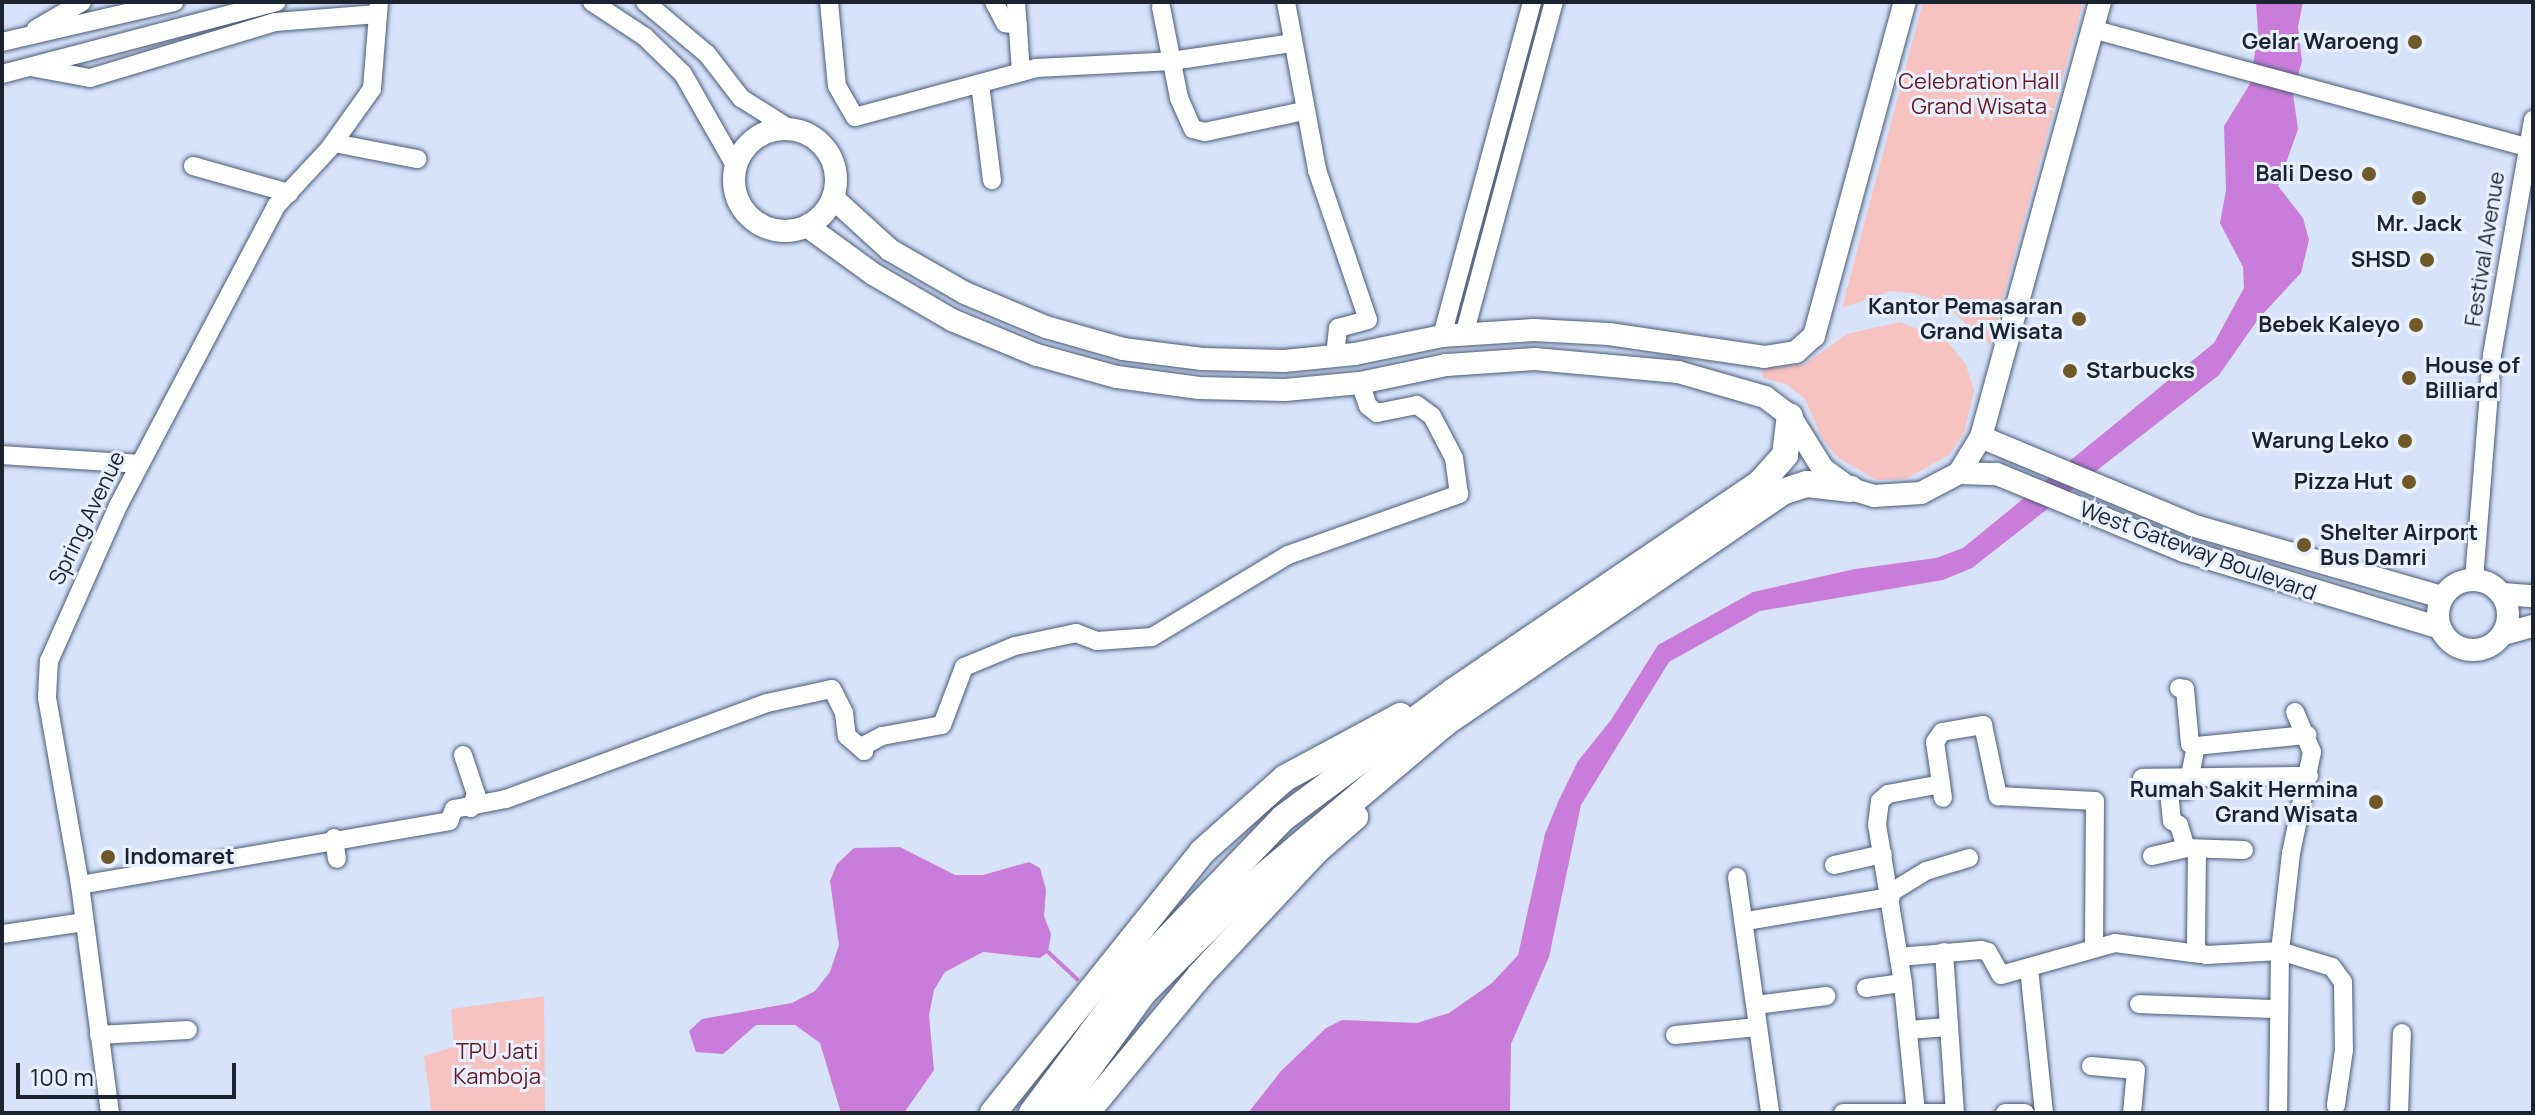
<!DOCTYPE html>
<html>
<head>
<meta charset="utf-8">
<style>
  body { margin:0 }
  #map { position:relative; width:2535px; height:1115px; overflow:hidden; background:#d6e3f9; font-family:Manrope,sans-serif }
  div>[style] { position:absolute }
  [style*='--x'] { left:calc(var(--x)*1px); top:calc(var(--y)*1px); width:calc(var(--w)*1px); rotate:calc(var(--a)*1deg) }
  .green>* { inset:0; background:#f6c3c1 }
  .water>* { inset:0; background:#ca7cda }
  .stream>* { height:4px; margin:-2px; padding:0 2px; transform-origin:2px; border-radius:2px; background:#ca7cda }
  .roads { filter:drop-shadow(0 0 2px #495b7a) drop-shadow(0 0 2px #495b7a) }
  .minor>* { height:18px; margin:-9px; padding:0 9px; transform-origin:9px; border-radius:9px; background:#fff }
  .major>* { height:22px; margin:-11px; padding:0 11px; transform-origin:11px; border-radius:11px; background:#fff }
  .major>.ring { margin:-11px; padding:0; box-sizing:content-box; background:none; border:22px solid #fff; border-radius:50% }
  .highway>* { height:26px; margin:-13px; padding:0 13px; transform-origin:13px; border-radius:13px; background:#fff }
  .dots>* { width:22px; height:22px; translate:-50% -50%; box-sizing:border-box; border:4px solid #e7f0ff; border-radius:50% }
  span { translate:-50% -50%; white-space:nowrap; text-align:center; line-height:1.15; -webkit-text-stroke:6px #e7f0ff; paint-order:stroke }
  .poi-label { font-size:22px; color:#1b2330; font-weight:700 }
  .right { translate:-100% -50%; text-align:right }
  .left { translate:0 -50%; text-align:left }
  .park-label { font-size:22px; color:#67181f }
  .street-label { font-size:22px; color:#1b2330 }
  .frame { position:absolute; inset:0; border:4px solid #1b2330; pointer-events:none }
  .scale { position:absolute; left:16px; top:1063px; width:220px; height:36px; box-sizing:border-box; border:4px solid #1b2330; border-top:0; padding-left:10px; font-size:24px; line-height:28px; white-space:nowrap; color:#1b2330; -webkit-text-stroke:6px #e7f0ff; paint-order:stroke }
</style>
</head>
<body>
<div id="map">
  <div class="green">
    <i style="clip-path:polygon(1923px 2px,2083px 2px,1990px 345px,1942px 302px,1914px 293px,1891px 291px,1842px 308px)"></i>
    <i style="clip-path:polygon(1900px 322px,1947px 341px,1966px 365px,1974px 391px,1964px 433px,1949px 455px,1906px 479px,1877px 480px,1837px 457px,1822px 438px,1805px 399px,1786px 384px,1763px 378px,1763px 369px,1805px 364px,1847px 334px)"></i>
    <i style="clip-path:polygon(544px 996px,545px 1113px,432px 1113px,424px 1056px,454px 1047px,451px 1009px)"></i>
  </div>
  <div class="water">
    <i style="clip-path:polygon(2256px 2px,2303px 2px,2298px 27px,2302px 61px,2293px 94px,2298px 129px,2278px 186px,2303px 218px,2309px 240px,2301px 273px,2259px 318px,2219px 375px,1972px 568px,1943px 580px,1760px 611px,1669px 662px,1581px 805px,1549px 957px,1511px 1044px,1510px 1113px,1248px 1113px,1281px 1071px,1326px 1028px,1342px 1020px,1417px 1023px,1449px 1013px,1492px 983px,1518px 955px,1545px 834px,1558px 802px,1578px 761px,1611px 720px,1658px 645px,1753px 592px,1855px 569px,1936px 558px,1963px 548px,2214px 343px,2244px 288px,2243px 267px,2220px 223px,2226px 190px,2224px 126px,2250px 84px,2258px 33px)"></i>
    <i style="clip-path:polygon(900px 847px,955px 875px,983px 875px,1029px 862px,1040px 868px,1046px 890px,1044px 916px,1051px 934px,1048px 952px,1040px 958px,983px 952px,945px 972px,934px 990px,929px 1015px,934px 1070px,904px 1113px,841px 1113px,820px 1043px,795px 1025px,756px 1025px,723px 1054px,696px 1052px,689px 1031px,702px 1019px,792px 1003px,815px 991px,830px 972px,839px 945px,830px 881px,837px 864px,854px 848px)"></i>
  </div>
  <div class="stream">
    <i style="--x:1048;--y:952;--w:40;--a:43"></i>
  </div>
  <div class="roads">
    <div class="minor">
      <i style="--x:592;--y:2;--w:64;--a:33.4"></i>
      <i style="--x:645;--y:37;--w:53;--a:44.2"></i>
      <i style="--x:683;--y:74;--w:105;--a:60.3"></i>
      <i style="--x:645;--y:2;--w:81;--a:40"></i>
      <i style="--x:707;--y:54;--w:56;--a:52.3"></i>
      <i style="--x:741;--y:98;--w:58;--a:32.3"></i>
      <i style="--x:829;--y:2;--w:84;--a:84.6"></i>
      <i style="--x:837;--y:86;--w:36;--a:60"></i>
      <i style="--x:855;--y:117;--w:188;--a:-15.1"></i>
      <i style="--x:1036;--y:68;--w:136;--a:-2.9"></i>
      <i style="--x:1172;--y:61;--w:122;--a:-8.5"></i>
      <i style="--x:994;--y:2;--w:24;--a:62"></i>
      <i style="--x:1005;--y:23;--w:13;--a:9"></i>
      <i style="--x:1016;--y:2;--w:70;--a:85.9"></i>
      <i style="--x:1286;--y:2;--w:171;--a:79.5"></i>
      <i style="--x:1317;--y:170;--w:158;--a:71.2"></i>
      <i style="--x:1368;--y:320;--w:31;--a:165"></i>
      <i style="--x:1338;--y:328;--w:28;--a:96"></i>
      <i style="--x:1161;--y:7;--w:93;--a:78.8"></i>
      <i style="--x:1179;--y:98;--w:34;--a:66"></i>
      <i style="--x:1193;--y:129;--w:12;--a:14"></i>
      <i style="--x:1205;--y:132;--w:101;--a:-12"></i>
      <i style="--x:36;--y:29;--w:53;--a:-30.4"></i>
      <i style="--x:2092;--y:29;--w:450;--a:15.2"></i>
      <i style="--x:2;--y:42;--w:177;--a:-13.1"></i>
      <i style="--x:30;--y:67;--w:61;--a:10.4"></i>
      <i style="--x:90;--y:78;--w:193;--a:-16.8"></i>
      <i style="--x:275;--y:22;--w:103;--a:-4.4"></i>
      <i style="--x:2;--y:74;--w:284;--a:-14.7"></i>
      <i style="--x:980;--y:84;--w:97;--a:82.9"></i>
      <i style="--x:334;--y:143;--w:85;--a:10.9"></i>
      <i style="--x:193;--y:166;--w:100;--a:15.7"></i>
      <i style="--x:1464;--y:335;--w:345;--a:-74.9"></i>
      <i style="--x:1442;--y:336;--w:346;--a:-74.9"></i>
      <i style="--x:2;--y:455;--w:138;--a:3.7"></i>
      <i style="--x:2474;--y:579;--w:225;--a:-85.4"></i>
      <i style="--x:2492;--y:355;--w:239;--a:-80.1"></i>
      <i style="--x:2179;--y:688;--w:6;--a:9"></i>
      <i style="--x:2185;--y:689;--w:55;--a:84.8"></i>
      <i style="--x:2190;--y:744;--w:6;--a:18"></i>
      <i style="--x:2295;--y:712;--w:43;--a:67"></i>
      <i style="--x:2312;--y:752;--w:103;--a:101.7"></i>
      <i style="--x:2291;--y:853;--w:99;--a:96.4"></i>
      <i style="--x:2280;--y:951;--w:54;--a:17.1"></i>
      <i style="--x:2332;--y:967;--w:19;--a:54"></i>
      <i style="--x:2343;--y:982;--w:68;--a:89.2"></i>
      <i style="--x:2344;--y:1050;--w:56;--a:98.3"></i>
      <i style="--x:463;--y:755;--w:41;--a:71.6"></i>
      <i style="--x:476;--y:794;--w:15;--a:110"></i>
      <i style="--x:2142;--y:778;--w:167;--a:-0.7"></i>
      <i style="--x:1941;--y:784;--w:42;--a:-98.1"></i>
      <i style="--x:1935;--y:742;--w:12;--a:-55"></i>
      <i style="--x:1942;--y:732;--w:42;--a:-9.7"></i>
      <i style="--x:1983;--y:725;--w:73;--a:78.1"></i>
      <i style="--x:1998;--y:796;--w:97;--a:3"></i>
      <i style="--x:2095;--y:801;--w:147;--a:90.4"></i>
      <i style="--x:334;--y:838;--w:21;--a:82"></i>
      <i style="--x:2186;--y:848;--w:24;--a:-107"></i>
      <i style="--x:2179;--y:825;--w:8;--a:-150"></i>
      <i style="--x:2172;--y:821;--w:31;--a:-96"></i>
      <i style="--x:2169;--y:790;--w:18;--a:0"></i>
      <i style="--x:2187;--y:790;--w:45;--a:-78.4"></i>
      <i style="--x:2196;--y:746;--w:112;--a:-5.7"></i>
      <i style="--x:2197;--y:849;--w:102;--a:90.6"></i>
      <i style="--x:2196;--y:951;--w:11;--a:22"></i>
      <i style="--x:2206;--y:955;--w:74;--a:-3.1"></i>
      <i style="--x:2280;--y:951;--w:162;--a:90.7"></i>
      <i style="--x:2152;--y:856;--w:35;--a:-13"></i>
      <i style="--x:2186;--y:848;--w:58;--a:2"></i>
      <i style="--x:1834;--y:865;--w:50;--a:-12.7"></i>
      <i style="--x:1737;--y:877;--w:238;--a:82"></i>
      <i style="--x:80;--y:885;--w:375;--a:-9.8"></i>
      <i style="--x:449;--y:821;--w:13;--a:-67"></i>
      <i style="--x:454;--y:809;--w:53;--a:-10.9"></i>
      <i style="--x:506;--y:799;--w:278;--a:-20.2"></i>
      <i style="--x:767;--y:703;--w:66;--a:-12.2"></i>
      <i style="--x:832;--y:689;--w:27;--a:63"></i>
      <i style="--x:844;--y:713;--w:23;--a:83"></i>
      <i style="--x:847;--y:736;--w:23;--a:41"></i>
      <i style="--x:864;--y:751;--w:6;--a:-81"></i>
      <i style="--x:865;--y:745;--w:19;--a:-28"></i>
      <i style="--x:882;--y:736;--w:61;--a:-10.4"></i>
      <i style="--x:942;--y:725;--w:62;--a:-69.2"></i>
      <i style="--x:964;--y:667;--w:55;--a:-22.4"></i>
      <i style="--x:1015;--y:646;--w:62;--a:-12"></i>
      <i style="--x:1076;--y:633;--w:22;--a:21"></i>
      <i style="--x:1097;--y:641;--w:55;--a:-4.2"></i>
      <i style="--x:1152;--y:637;--w:159;--a:-31.1"></i>
      <i style="--x:1288;--y:555;--w:182;--a:-19.6"></i>
      <i style="--x:1459;--y:494;--w:36;--a:-98"></i>
      <i style="--x:1454;--y:458;--w:47;--a:-117.6"></i>
      <i style="--x:1432;--y:416;--w:19;--a:-144"></i>
      <i style="--x:1417;--y:405;--w:41;--a:168.7"></i>
      <i style="--x:1377;--y:413;--w:11;--a:-142"></i>
      <i style="--x:1368;--y:406;--w:24;--a:-109"></i>
      <i style="--x:1890;--y:893;--w:42;--a:-31.4"></i>
      <i style="--x:1926;--y:871;--w:45;--a:-16.8"></i>
      <i style="--x:1747;--y:921;--w:146;--a:-9.5"></i>
      <i style="--x:2;--y:934;--w:83;--a:-8.3"></i>
      <i style="--x:1944;--y:952;--w:161;--a:86.1"></i>
      <i style="--x:1899;--y:957;--w:82;--a:-4.9"></i>
      <i style="--x:1981;--y:950;--w:7;--a:16"></i>
      <i style="--x:1988;--y:952;--w:26;--a:61"></i>
      <i style="--x:2001;--y:975;--w:118;--a:-15.7"></i>
      <i style="--x:2115;--y:943;--w:86;--a:7.4"></i>
      <i style="--x:2029;--y:968;--w:146;--a:84.1"></i>
      <i style="--x:1866;--y:988;--w:37;--a:-8"></i>
      <i style="--x:2139;--y:1004;--w:138;--a:2.1"></i>
      <i style="--x:1756;--y:1005;--w:71;--a:-7.3"></i>
      <i style="--x:1908;--y:1030;--w:41;--a:-4.2"></i>
      <i style="--x:99;--y:1035;--w:89;--a:-3.2"></i>
      <i style="--x:1675;--y:1035;--w:83;--a:-5.5"></i>
      <i style="--x:2091;--y:1066;--w:45;--a:5.1"></i>
      <i style="--x:2136;--y:1070;--w:43;--a:95.3"></i>
      <i style="--x:1916;--y:1112;--w:130;--a:-95.8"></i>
      <i style="--x:1903;--y:983;--w:160;--a:-99.3"></i>
      <i style="--x:1877;--y:825;--w:24;--a:-83"></i>
      <i style="--x:1880;--y:801;--w:11;--a:-41"></i>
      <i style="--x:1888;--y:794;--w:54;--a:-10.7"></i>
      <i style="--x:1941;--y:784;--w:14;--a:82"></i>
      <i style="--x:110;--y:1113;--w:230;--a:-97.5"></i>
      <i style="--x:80;--y:885;--w:191;--a:-100"></i>
      <i style="--x:47;--y:697;--w:36;--a:-87"></i>
      <i style="--x:49;--y:661;--w:172;--a:-66"></i>
      <i style="--x:119;--y:504;--w:337;--a:-62.2"></i>
      <i style="--x:276;--y:206;--w:78;--a:-47.1"></i>
      <i style="--x:329;--y:149;--w:74;--a:-54.4"></i>
      <i style="--x:372;--y:89;--w:87;--a:-85.4"></i>
      <i style="--x:1843;--y:1113;--w:104;--a:0"></i>
      <i style="--x:2005;--y:1113;--w:20;--a:0"></i>
      <i style="--x:2399;--y:1113;--w:80;--a:-87.9"></i>
    </div>
    <div class="major">
      <i class="ring" style="left:734px;top:129px;width:80px;height:80px"></i>
      <i style="--x:833;--y:198;--w:77;--a:42.4"></i>
      <i style="--x:890;--y:250;--w:86;--a:29.8"></i>
      <i style="--x:965;--y:293;--w:88;--a:22.8"></i>
      <i style="--x:1046;--y:327;--w:80;--a:15.9"></i>
      <i style="--x:1123;--y:349;--w:80;--a:7.2"></i>
      <i style="--x:1202;--y:359;--w:82;--a:1.4"></i>
      <i style="--x:1284;--y:361;--w:71;--a:-5.6"></i>
      <i style="--x:1355;--y:354;--w:89;--a:-11.7"></i>
      <i style="--x:1442;--y:336;--w:92;--a:-3.7"></i>
      <i style="--x:1534;--y:330;--w:75;--a:3.1"></i>
      <i style="--x:1609;--y:334;--w:157;--a:8.4"></i>
      <i style="--x:1764;--y:357;--w:32;--a:-9"></i>
      <i style="--x:1796;--y:352;--w:24;--a:-42"></i>
      <i style="--x:1814;--y:336;--w:346;--a:-74.8"></i>
      <i style="--x:807;--y:226;--w:82;--a:36"></i>
      <i style="--x:873;--y:274;--w:91;--a:30.2"></i>
      <i style="--x:952;--y:320;--w:92;--a:22.4"></i>
      <i style="--x:1037;--y:355;--w:83;--a:15.4"></i>
      <i style="--x:1117;--y:377;--w:83;--a:7.6"></i>
      <i style="--x:1199;--y:388;--w:86;--a:1.3"></i>
      <i style="--x:1285;--y:390;--w:75;--a:-5.3"></i>
      <i style="--x:1360;--y:383;--w:88;--a:-11.8"></i>
      <i style="--x:1446;--y:365;--w:89;--a:-3.9"></i>
      <i style="--x:1535;--y:359;--w:144;--a:5.2"></i>
      <i style="--x:1678;--y:372;--w:91;--a:16"></i>
      <i style="--x:1765;--y:397;--w:31;--a:37"></i>
      <i style="--x:1790;--y:416;--w:62;--a:58.1"></i>
      <i style="--x:1823;--y:469;--w:34;--a:36"></i>
      <i style="--x:1851;--y:489;--w:24;--a:17"></i>
      <i style="--x:1874;--y:496;--w:47;--a:-3.7"></i>
      <i style="--x:1921;--y:493;--w:43;--a:-27.8"></i>
      <i style="--x:1959;--y:473;--w:42;--a:-58.6"></i>
      <i style="--x:1981;--y:437;--w:451;--a:-74.7"></i>
      <i style="--x:1981;--y:437;--w:229;--a:22.6"></i>
      <i style="--x:2192;--y:525;--w:260;--a:16.1"></i>
      <i style="--x:1959;--y:473;--w:38;--a:2"></i>
      <i style="--x:1997;--y:474;--w:202;--a:22.4"></i>
      <i style="--x:2184;--y:551;--w:267;--a:16.7"></i>
      <i class="ring" style="left:2438px;top:580px;width:48px;height:48px"></i>
      <i style="--x:2502;--y:594;--w:31;--a:4"></i>
      <i style="--x:2503;--y:634;--w:31;--a:-15"></i>
    </div>
    <div class="highway">
      <i style="--x:993;--y:1113;--w:334;--a:-51.3"></i>
      <i style="--x:1202;--y:852;--w:111;--a:-41.7"></i>
      <i style="--x:1285;--y:778;--w:131;--a:-28.3"></i>
      <i style="--x:1032;--y:1113;--w:186;--a:-53.3"></i>
      <i style="--x:1143;--y:964;--w:202;--a:-46.2"></i>
      <i style="--x:1283;--y:818;--w:213;--a:-36.6"></i>
      <i style="--x:1454;--y:691;--w:371;--a:-34.2"></i>
      <i style="--x:1761;--y:482;--w:36;--a:-48"></i>
      <i style="--x:1785;--y:455;--w:39;--a:-83"></i>
      <i style="--x:1056;--y:1113;--w:150;--a:-54"></i>
      <i style="--x:1144;--y:992;--w:137;--a:-45"></i>
      <i style="--x:1241;--y:895;--w:267;--a:-40.1"></i>
      <i style="--x:1445;--y:723;--w:409;--a:-34.4"></i>
      <i style="--x:1782;--y:492;--w:26;--a:-18"></i>
      <i style="--x:1807;--y:484;--w:44;--a:6.5"></i>
      <i style="--x:1086;--y:1113;--w:179;--a:-50.4"></i>
      <i style="--x:1200;--y:975;--w:170;--a:-46.9"></i>
      <i style="--x:1316;--y:851;--w:52;--a:-41.1"></i>
    </div>
  </div>
  <div class="dots">
    <i style="left:2415px;top:42px;background:#715829"></i>
    <i style="left:2369px;top:174px;background:#715829"></i>
    <i style="left:2419px;top:198px;background:#715829"></i>
    <i style="left:2427px;top:260px;background:#715829"></i>
    <i style="left:2079px;top:319px;background:#715829"></i>
    <i style="left:2416px;top:325px;background:#715829"></i>
    <i style="left:2070px;top:371px;background:#715829"></i>
    <i style="left:2409px;top:378px;background:#715829"></i>
    <i style="left:2405px;top:441px;background:#715829"></i>
    <i style="left:2409px;top:482px;background:#715829"></i>
    <i style="left:2304px;top:545px;background:#715829"></i>
    <i style="left:2376px;top:802px;background:#715829"></i>
    <i style="left:108px;top:857px;background:#715829"></i>
  </div>
  <div class="poi-label">
    <span class="right" style="left:2399px;top:42px">Gelar Waroeng</span>
    <span class="right" style="left:2353px;top:174px">Bali Deso</span>
    <span style="left:2419px;top:224px">Mr. Jack</span>
    <span class="right" style="left:2411px;top:260px">SHSD</span>
    <span class="right" style="left:2063px;top:319px">Kantor Pemasaran<br>Grand Wisata</span>
    <span class="right" style="left:2400px;top:325px">Bebek Kaleyo</span>
    <span class="left" style="left:2425px;top:378px">House of<br>Billiard</span>
    <span class="left" style="left:2086px;top:371px">Starbucks</span>
    <span class="right" style="left:2389px;top:441px">Warung Leko</span>
    <span class="right" style="left:2393px;top:482px">Pizza Hut</span>
    <span class="left" style="left:2320px;top:545px">Shelter Airport<br>Bus Damri</span>
    <span class="right" style="left:2358px;top:802px">Rumah Sakit Hermina<br>Grand Wisata</span>
    <span class="left" style="left:124px;top:857px">Indomaret</span>
  </div>
  <div class="park-label">
    <span style="left:1979px;top:94px">Celebration Hall<br>Grand Wisata</span>
    <span style="left:497px;top:1064px">TPU Jati<br>Kamboja</span>
  </div>
  <div class="street-label">
    <span style="left:2485px;top:249px;rotate:-81deg">Festival Avenue</span>
    <span style="left:87px;top:518px;rotate:-64deg">Spring Avenue</span>
    <span style="left:2198px;top:551px;rotate:20deg">West Gateway Boulevard</span>
  </div>
  <div class="frame"></div>
  <div class="scale">100 m</div>
</div>
</body>
</html>
